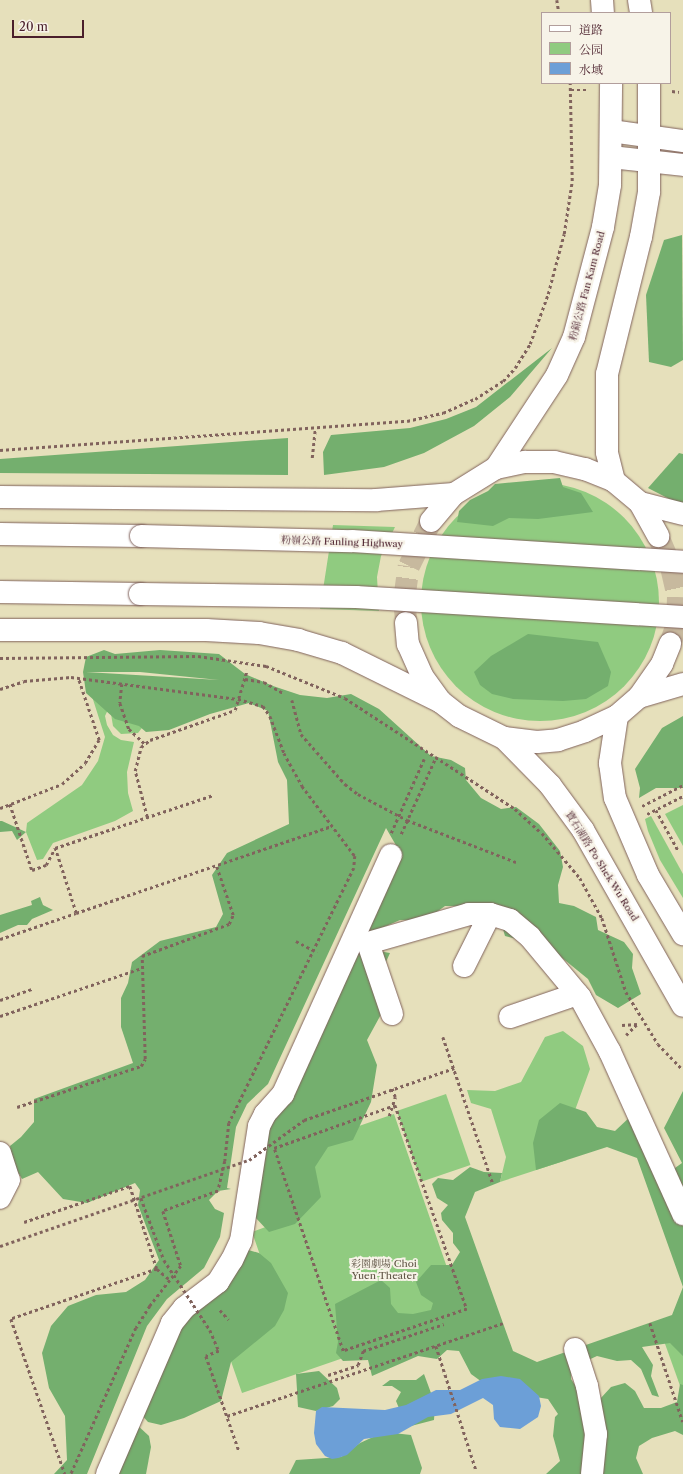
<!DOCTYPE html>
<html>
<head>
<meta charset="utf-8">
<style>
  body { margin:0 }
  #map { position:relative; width:683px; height:1474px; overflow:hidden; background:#e6e0bb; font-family:"Libre Caslon Text","Noto Serif SC",serif }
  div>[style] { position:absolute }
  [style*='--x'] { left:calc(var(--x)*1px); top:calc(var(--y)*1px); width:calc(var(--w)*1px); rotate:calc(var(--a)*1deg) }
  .green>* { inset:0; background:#90cb80; transform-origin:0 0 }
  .round { border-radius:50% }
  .forest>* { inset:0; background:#74af6e }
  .water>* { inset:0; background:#6c9fd7 }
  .major-tunnel>* { height:22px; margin-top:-11px; transform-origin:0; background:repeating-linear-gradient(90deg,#c7b99e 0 22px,transparent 0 33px) }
  .path>* { height:2.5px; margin-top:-1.25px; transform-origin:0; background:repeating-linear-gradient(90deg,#81635d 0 3px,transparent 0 6px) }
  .roads { filter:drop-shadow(0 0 1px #81635d) drop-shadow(0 0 1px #81635d) }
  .minor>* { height:22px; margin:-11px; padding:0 11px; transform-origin:11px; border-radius:11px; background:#fff }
  .major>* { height:22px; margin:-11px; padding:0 11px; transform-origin:11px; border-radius:11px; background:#fff }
  .highway>* { height:22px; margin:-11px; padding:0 11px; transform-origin:11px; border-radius:11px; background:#fff }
  .path-bridge>* { height:2.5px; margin-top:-1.25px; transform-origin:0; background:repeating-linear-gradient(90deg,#81635d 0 3px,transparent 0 6px) }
  .bridges { filter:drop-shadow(0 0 1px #81635d) drop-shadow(0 0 1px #81635d) }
  .highway-bridge>* { height:22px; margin:-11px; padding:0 11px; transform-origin:11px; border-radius:11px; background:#fff }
  span { translate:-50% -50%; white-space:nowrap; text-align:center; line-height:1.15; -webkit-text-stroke:4px #f7f3e8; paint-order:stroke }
  .street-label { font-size:10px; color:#4a1f2b }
  .park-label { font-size:10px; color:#5f5344 }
  .legend { position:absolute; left:541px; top:12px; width:130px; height:72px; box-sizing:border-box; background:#f7f3e8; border:1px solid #b29e9c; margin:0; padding:5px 7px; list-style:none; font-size:12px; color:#4a1f2b }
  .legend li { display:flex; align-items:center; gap:8px; height:20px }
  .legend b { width:20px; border:1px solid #b29e9c }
  .scale { position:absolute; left:12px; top:20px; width:72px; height:18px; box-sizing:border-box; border:2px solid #4a1f2b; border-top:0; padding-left:5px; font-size:12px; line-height:14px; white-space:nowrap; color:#4a1f2b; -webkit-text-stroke:3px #f7f3e8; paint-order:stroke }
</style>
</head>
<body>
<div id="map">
  <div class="green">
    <i class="round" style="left:421px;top:483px;width:238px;height:238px"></i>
    <i style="clip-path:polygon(333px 525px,395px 527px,381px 556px,377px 577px,379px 611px,320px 609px)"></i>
    <i style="clip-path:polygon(89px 687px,114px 697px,105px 716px,107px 725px,113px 735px,121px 740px,134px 742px,127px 772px,128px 793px,133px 811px,115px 821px,53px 843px,43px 859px,37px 860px,26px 832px,27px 823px,82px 785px,98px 761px,105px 737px)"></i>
    <i style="clip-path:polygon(111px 714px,145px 724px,138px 733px,121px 734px,113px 726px)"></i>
    <i style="clip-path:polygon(683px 805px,683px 846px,665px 814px)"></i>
    <i style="clip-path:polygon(651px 816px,683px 874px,683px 898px,660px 860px,648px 831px,645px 819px)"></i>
    <i style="clip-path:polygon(563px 1031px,583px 1046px,590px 1069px,562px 1146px,567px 1160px,500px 1182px,506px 1157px,491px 1109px,471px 1103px,467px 1090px,495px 1091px,521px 1082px,545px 1037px)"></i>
    <i style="left:446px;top:1094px;width:75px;height:52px;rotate:71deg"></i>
    <i style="clip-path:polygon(394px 1114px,461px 1308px,349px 1356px,242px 1393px,218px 1324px,277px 1304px,252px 1232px,301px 1214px,280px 1153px)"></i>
    <i style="clip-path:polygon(683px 1334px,683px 1394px,664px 1341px)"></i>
  </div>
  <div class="forest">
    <i style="clip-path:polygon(682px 235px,683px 360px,671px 367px,649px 362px,646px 295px,664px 240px)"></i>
    <i style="clip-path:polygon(552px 348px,510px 397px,474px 426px,424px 453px,384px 467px,324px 475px,323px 452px,331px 435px,410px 428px,446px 419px,476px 407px)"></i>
    <i style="clip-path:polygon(288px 438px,288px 475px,0 473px,0 459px)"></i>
    <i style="clip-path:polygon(679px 453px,683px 454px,683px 506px,648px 488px)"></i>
    <i style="clip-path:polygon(560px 478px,563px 487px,581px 493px,593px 512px,538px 519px,509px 518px,493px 526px,457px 522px,459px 511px,470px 500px,488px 491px,495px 484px)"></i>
    <i style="clip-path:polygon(528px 634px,598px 642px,611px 672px,608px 686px,586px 699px,563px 701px,513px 699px,492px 694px,480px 685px,474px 672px,491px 656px)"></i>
    <i style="clip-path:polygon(evenodd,104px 650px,115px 654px,160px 650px,219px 654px,245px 674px,273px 686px,300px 695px,327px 698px,351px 694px,379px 709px,431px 756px,451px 760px,465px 768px,466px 780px,481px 798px,501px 809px,516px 807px,539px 824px,560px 851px,563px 867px,558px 885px,559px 903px,574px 906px,596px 917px,598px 930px,624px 942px,633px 954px,632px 968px,641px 994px,618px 1008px,596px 995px,588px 979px,550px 948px,505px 936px,502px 926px,465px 906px,445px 906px,434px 914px,415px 920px,400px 920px,361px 937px,401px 854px,386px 828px,268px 1084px,247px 1104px,236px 1127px,227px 1188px,231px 1189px,218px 1191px,209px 1200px,215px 1209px,224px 1213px,220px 1237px,204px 1268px,167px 1299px,147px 1326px,87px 1474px,54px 1474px,67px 1460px,65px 1416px,49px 1388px,42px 1353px,51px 1326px,68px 1306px,96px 1295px,126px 1292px,145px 1280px,159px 1260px,138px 1205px,140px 1190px,135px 1183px,87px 1203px,63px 1199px,38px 1172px,22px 1179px,12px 1162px,10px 1146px,21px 1137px,34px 1122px,34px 1099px,133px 1063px,121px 1027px,121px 998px,128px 983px,132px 962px,160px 941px,216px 927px,223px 914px,212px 875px,227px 853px,289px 824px,287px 780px,278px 762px,268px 711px,249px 703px,210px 714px,169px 730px,146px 732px,139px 726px,115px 719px,86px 693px,83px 672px,86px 657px,104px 650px,86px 672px,140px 672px,219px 680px,86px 672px)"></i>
    <i style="clip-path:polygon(683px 716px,683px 788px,656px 788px,639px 798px,640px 788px,635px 769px,662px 728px)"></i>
    <i style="clip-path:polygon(0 821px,2px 821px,26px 832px,17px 840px,12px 831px,0 832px)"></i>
    <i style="clip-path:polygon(40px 897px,43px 905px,53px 910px,32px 919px,27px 925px,18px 925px,0 933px,0 915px,32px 905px,31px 901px)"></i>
    <i style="clip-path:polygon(356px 947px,390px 953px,381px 973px,390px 998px,367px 1040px,377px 1065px,371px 1102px,353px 1140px,328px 1147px,315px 1167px,321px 1197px,295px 1224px,269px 1232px,253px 1215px,267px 1129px)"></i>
    <i style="clip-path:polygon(683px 1091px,683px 1356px,670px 1343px,642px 1347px,653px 1365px,651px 1376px,659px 1397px,652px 1395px,641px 1369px,631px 1360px,617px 1361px,597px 1356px,571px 1368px,571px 1379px,577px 1388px,578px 1401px,582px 1398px,600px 1399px,611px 1387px,625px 1383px,635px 1391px,644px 1408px,661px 1408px,677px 1402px,680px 1384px,683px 1385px,683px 1435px,675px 1431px,652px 1438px,639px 1446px,636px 1458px,643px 1474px,546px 1474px,560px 1461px,553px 1436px,555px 1417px,558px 1414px,548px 1399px,493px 1390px,471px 1374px,459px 1351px,447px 1350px,437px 1359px,418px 1356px,372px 1376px,368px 1360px,343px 1361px,336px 1353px,338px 1342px,335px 1304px,381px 1280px,390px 1288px,391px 1304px,398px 1313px,413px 1314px,431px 1310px,433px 1303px,421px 1295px,416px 1282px,431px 1265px,452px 1265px,460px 1252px,453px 1243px,453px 1233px,442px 1220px,441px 1213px,448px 1205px,437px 1198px,432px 1184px,438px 1178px,453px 1180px,470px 1167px,484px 1172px,502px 1173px,500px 1182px,475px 1192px,465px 1217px,513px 1351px,537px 1362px,672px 1315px,683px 1287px,637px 1158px,607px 1147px,536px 1170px,533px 1143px,539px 1120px,560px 1103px,586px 1112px,597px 1127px,615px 1131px,632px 1115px,668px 1173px,682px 1163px,664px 1128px)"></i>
    <i style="clip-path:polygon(245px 1249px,259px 1253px,271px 1263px,288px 1293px,284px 1310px,275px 1326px,231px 1362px,221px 1401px,184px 1418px,161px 1425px,148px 1422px,139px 1412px,176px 1329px)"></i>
    <i style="clip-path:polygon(319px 1371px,337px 1388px,340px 1399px,333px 1406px,316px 1411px,298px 1407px,296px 1374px)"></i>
    <i style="clip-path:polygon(424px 1374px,435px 1404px,434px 1420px,411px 1426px,403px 1418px,396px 1401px,401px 1392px,392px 1386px,382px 1386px,390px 1380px,416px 1380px)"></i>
    <i style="clip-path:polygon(135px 1423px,149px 1436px,151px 1447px,146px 1474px,112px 1474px)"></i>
    <i style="clip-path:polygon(384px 1432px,411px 1435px,422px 1468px,420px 1474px,289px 1474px,296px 1460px,341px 1457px,360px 1443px)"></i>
  </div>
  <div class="water">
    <i style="clip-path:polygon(501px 1376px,520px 1379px,539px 1396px,541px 1406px,538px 1417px,520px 1429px,500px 1427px,494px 1419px,493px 1405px,483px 1398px,451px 1414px,428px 1417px,398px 1434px,364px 1439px,347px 1455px,338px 1458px,332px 1459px,325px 1456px,316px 1444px,314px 1433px,316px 1411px,322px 1407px,385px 1410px,406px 1405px,436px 1390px,460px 1390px,482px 1379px)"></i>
  </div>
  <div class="major-tunnel">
    <i style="--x:658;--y:536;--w:34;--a:67"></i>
    <i style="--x:671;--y:567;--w:31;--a:77"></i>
    <i style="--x:678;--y:597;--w:27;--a:92"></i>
    <i style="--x:677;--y:624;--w:21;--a:109"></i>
    <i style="--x:406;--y:619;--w:19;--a:-96"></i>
    <i style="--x:404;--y:600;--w:34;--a:-82"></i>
    <i style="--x:409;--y:566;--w:50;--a:-63.9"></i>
  </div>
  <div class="path">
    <i style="--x:557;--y:0;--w:13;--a:81"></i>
    <i style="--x:571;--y:90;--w:18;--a:0"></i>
    <i style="--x:672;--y:91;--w:7;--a:8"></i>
    <i style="--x:0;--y:450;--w:408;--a:-4.1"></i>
    <i style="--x:407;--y:421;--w:37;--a:-13"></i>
    <i style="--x:443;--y:413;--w:35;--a:-24"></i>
    <i style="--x:475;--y:399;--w:33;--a:-33"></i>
    <i style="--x:503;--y:381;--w:18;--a:-47"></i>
    <i style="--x:515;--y:368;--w:28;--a:-58"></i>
    <i style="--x:530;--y:344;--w:53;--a:-70.2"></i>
    <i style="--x:548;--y:294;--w:62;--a:-75.1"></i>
    <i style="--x:564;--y:234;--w:54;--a:-81.4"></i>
    <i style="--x:572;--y:181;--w:98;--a:-91.2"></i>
    <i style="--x:312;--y:458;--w:29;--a:-84"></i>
    <i style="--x:0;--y:658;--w:198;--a:-0.6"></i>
    <i style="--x:198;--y:656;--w:69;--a:8.4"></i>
    <i style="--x:266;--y:666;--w:85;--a:22.1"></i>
    <i style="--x:345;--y:698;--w:203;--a:33.1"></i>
    <i style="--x:515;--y:809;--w:36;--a:42"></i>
    <i style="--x:542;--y:833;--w:59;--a:49.8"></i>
    <i style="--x:580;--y:878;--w:46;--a:61.2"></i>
    <i style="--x:602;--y:918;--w:78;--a:72"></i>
    <i style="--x:626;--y:992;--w:61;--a:58.4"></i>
    <i style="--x:658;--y:1044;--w:36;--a:46"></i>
    <i style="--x:245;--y:679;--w:19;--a:9"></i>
    <i style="--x:264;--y:682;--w:22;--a:30"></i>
    <i style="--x:122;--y:684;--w:19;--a:96"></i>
    <i style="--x:120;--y:703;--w:28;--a:71"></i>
    <i style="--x:129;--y:729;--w:22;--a:43"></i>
    <i style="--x:0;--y:689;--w:25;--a:-18"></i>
    <i style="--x:24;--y:681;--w:47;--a:-4.9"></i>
    <i style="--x:71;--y:677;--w:168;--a:7.5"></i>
    <i style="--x:238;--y:699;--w:26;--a:16"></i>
    <i style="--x:263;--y:706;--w:12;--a:55"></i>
    <i style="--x:270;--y:716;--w:40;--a:69"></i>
    <i style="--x:284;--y:753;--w:38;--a:61"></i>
    <i style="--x:302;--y:786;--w:88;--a:52.9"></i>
    <i style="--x:355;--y:856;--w:12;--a:95"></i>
    <i style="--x:354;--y:868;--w:284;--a:116.1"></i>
    <i style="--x:229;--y:1123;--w:38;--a:96"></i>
    <i style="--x:225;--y:1161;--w:31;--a:103"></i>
    <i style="--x:218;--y:1191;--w:59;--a:160"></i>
    <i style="--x:163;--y:1211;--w:58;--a:71.9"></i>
    <i style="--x:181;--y:1266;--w:51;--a:127.8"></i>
    <i style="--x:150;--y:1306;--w:26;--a:122"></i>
    <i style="--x:136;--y:1328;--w:160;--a:114"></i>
    <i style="--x:292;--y:700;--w:35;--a:75"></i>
    <i style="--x:301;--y:734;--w:67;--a:48.7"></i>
    <i style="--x:345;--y:784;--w:16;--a:38"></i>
    <i style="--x:358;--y:794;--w:55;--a:28"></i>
    <i style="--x:407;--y:820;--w:117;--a:21.1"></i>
    <i style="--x:10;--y:804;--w:70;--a:71.6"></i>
    <i style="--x:32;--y:870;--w:15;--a:-20"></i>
    <i style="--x:46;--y:865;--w:19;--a:-62"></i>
    <i style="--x:642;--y:806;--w:46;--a:-27.1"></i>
    <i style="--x:0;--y:808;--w:66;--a:-21.2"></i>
    <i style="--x:62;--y:784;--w:31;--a:-42"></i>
    <i style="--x:85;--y:763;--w:27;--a:-59"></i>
    <i style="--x:99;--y:740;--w:65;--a:-108.7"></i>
    <i style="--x:656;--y:810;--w:46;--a:61.2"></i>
    <i style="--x:647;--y:814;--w:40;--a:-26.6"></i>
    <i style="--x:147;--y:817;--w:48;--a:-104.6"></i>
    <i style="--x:135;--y:771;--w:25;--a:-76"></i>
    <i style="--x:141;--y:747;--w:11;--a:-38"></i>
    <i style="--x:150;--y:740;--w:90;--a:-19.4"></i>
    <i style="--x:235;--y:710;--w:42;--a:-73.3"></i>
    <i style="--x:391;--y:833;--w:81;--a:-66"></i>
    <i style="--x:401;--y:834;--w:85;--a:-65.6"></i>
    <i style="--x:76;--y:913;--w:270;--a:-18.8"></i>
    <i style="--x:0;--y:939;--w:80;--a:-18.9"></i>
    <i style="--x:76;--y:913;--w:68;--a:-107.9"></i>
    <i style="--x:55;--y:848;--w:167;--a:-18.5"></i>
    <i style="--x:296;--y:941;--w:24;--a:28"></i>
    <i style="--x:0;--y:1000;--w:34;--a:-19"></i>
    <i style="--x:0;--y:1016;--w:150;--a:-18.7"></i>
    <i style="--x:622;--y:1025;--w:15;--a:-4"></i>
    <i style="--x:626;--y:1035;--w:16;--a:-45"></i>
    <i style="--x:443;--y:1037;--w:155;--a:71.2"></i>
    <i style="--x:395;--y:1105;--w:216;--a:70.6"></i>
    <i style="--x:467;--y:1309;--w:131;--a:161.3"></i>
    <i style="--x:343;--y:1351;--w:214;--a:-108.8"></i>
    <i style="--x:274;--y:1148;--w:128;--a:-19.6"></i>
    <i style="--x:17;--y:1107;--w:131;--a:-18.3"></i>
    <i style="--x:141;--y:1066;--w:8;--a:-60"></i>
    <i style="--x:145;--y:1059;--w:103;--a:-91.7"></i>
    <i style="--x:142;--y:956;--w:93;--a:-20.2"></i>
    <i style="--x:229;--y:924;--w:10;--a:-66"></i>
    <i style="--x:233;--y:915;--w:53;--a:-108.8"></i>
    <i style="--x:389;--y:1116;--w:20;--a:-72"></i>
    <i style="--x:395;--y:1097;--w:9;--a:-111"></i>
    <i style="--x:24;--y:1222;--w:112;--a:-18.8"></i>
    <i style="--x:130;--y:1186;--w:87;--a:72"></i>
    <i style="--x:157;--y:1269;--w:154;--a:161.1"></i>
    <i style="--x:11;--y:1319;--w:164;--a:70.8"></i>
    <i style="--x:157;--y:1269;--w:17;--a:40"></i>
    <i style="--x:220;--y:1310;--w:13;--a:48"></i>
    <i style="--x:650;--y:1323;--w:104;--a:71.6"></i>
    <i style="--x:210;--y:1330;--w:23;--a:67"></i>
    <i style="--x:219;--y:1351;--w:14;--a:159"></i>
    <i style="--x:206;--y:1356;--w:101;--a:70.8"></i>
    <i style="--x:436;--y:1346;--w:130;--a:72.1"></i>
    <i style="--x:328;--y:1375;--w:32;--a:-18"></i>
    <i style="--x:358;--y:1365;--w:15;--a:-70"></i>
    <i style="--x:363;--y:1351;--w:85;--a:-18.4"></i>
    <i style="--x:227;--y:1416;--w:291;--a:-18.6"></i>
  </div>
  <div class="roads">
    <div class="minor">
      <i style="--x:464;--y:966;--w:58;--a:-63.4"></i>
      <i style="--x:392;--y:1014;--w:75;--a:-108.7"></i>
      <i style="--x:368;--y:943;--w:105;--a:-16"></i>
      <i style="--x:469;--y:914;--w:21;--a:0"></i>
      <i style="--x:490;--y:914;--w:21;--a:17"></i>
      <i style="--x:510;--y:920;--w:26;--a:40"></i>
      <i style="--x:530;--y:937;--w:78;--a:50.2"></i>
      <i style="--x:580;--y:997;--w:63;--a:61.4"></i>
      <i style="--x:610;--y:1052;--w:178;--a:65.7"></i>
      <i style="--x:510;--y:1017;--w:71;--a:-18.9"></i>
      <i style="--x:0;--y:1153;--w:28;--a:72"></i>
      <i style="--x:9;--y:1180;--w:20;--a:117"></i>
      <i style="--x:575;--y:1349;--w:39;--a:72"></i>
      <i style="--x:587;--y:1386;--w:49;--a:79.4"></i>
      <i style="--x:596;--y:1434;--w:40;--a:95.7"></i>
      <i style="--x:107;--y:1474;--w:164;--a:-66.7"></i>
      <i style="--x:172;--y:1323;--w:19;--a:-51"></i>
      <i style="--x:184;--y:1308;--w:43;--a:-37.4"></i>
      <i style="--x:218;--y:1282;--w:26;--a:-58"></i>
      <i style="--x:232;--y:1260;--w:21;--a:-65"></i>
      <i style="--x:241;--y:1241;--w:116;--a:-81.1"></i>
      <i style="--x:259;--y:1126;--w:13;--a:-63"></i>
      <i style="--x:265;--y:1114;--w:27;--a:-48"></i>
      <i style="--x:283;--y:1094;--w:262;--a:-65.7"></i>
    </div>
    <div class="major">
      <i style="--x:602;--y:0;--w:13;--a:86"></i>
      <i style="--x:639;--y:0;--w:13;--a:81"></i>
      <i style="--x:611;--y:131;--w:73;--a:7.9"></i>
      <i style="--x:611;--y:157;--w:72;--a:6.3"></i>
      <i style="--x:496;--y:468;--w:111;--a:-56.7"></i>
      <i style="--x:557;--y:375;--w:42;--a:-65.9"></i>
      <i style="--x:574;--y:337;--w:114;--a:-75.2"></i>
      <i style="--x:603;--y:227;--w:43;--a:-80.5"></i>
      <i style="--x:610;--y:185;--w:102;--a:-89.4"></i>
      <i style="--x:614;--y:481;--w:30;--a:-104"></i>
      <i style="--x:607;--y:452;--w:78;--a:-90"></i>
      <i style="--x:607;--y:374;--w:141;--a:-76.1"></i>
      <i style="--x:641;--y:237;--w:46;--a:-79.9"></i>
      <i style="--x:649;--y:192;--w:109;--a:-90"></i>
      <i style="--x:431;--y:521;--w:35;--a:-50"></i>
      <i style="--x:454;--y:494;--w:49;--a:-31.8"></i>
      <i style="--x:496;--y:468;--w:30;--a:-12"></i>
      <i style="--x:525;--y:462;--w:29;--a:0"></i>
      <i style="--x:554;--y:462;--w:32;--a:13"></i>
      <i style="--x:585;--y:469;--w:31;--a:22"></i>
      <i style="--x:614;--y:481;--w:34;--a:40"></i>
      <i style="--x:640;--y:503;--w:38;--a:61"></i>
      <i style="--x:406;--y:623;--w:21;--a:85"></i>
      <i style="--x:408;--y:644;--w:35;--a:66"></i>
      <i style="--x:422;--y:676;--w:32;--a:54"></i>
      <i style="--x:441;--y:702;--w:23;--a:38"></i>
      <i style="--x:459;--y:716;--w:50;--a:26.1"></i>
      <i style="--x:504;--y:738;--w:33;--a:7"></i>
      <i style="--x:537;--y:742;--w:21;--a:-5"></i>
      <i style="--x:558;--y:740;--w:28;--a:-18"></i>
      <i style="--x:585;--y:731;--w:35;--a:-25"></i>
      <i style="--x:617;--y:716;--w:29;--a:-41"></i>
      <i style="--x:639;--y:697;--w:40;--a:-55.1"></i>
      <i style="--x:662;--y:664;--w:22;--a:-68"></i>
      <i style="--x:617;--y:716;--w:48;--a:98.5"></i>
      <i style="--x:610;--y:763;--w:35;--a:82"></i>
      <i style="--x:615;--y:798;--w:84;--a:66.8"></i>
      <i style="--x:648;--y:875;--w:69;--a:59.3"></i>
      <i style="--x:504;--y:738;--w:66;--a:45.6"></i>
      <i style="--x:550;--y:785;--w:56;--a:53.7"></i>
      <i style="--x:583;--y:830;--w:202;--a:60.4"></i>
    </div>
    <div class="highway">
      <i style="--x:0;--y:497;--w:376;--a:0.5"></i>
      <i style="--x:376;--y:500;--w:78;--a:-4.4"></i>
      <i style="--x:640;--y:503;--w:44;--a:14.3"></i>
      <i style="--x:0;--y:534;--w:141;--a:0.8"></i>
      <i style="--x:0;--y:592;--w:140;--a:0.8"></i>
      <i style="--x:0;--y:630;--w:206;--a:0"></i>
      <i style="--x:206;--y:630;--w:53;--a:3.2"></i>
      <i style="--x:259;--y:633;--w:40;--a:10"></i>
      <i style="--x:298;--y:640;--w:46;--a:16.5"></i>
      <i style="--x:342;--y:653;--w:110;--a:26.3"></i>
      <i style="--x:639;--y:697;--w:46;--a:-16.5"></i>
    </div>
  </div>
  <div class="path-bridge">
    <i style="--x:141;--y:1198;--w:66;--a:69.6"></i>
    <i style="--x:164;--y:1260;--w:84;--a:56.7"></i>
    <i style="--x:0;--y:1246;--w:263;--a:-19.1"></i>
    <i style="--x:249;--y:1160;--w:68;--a:-36"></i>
    <i style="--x:304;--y:1120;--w:159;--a:-19.1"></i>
  </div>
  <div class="bridges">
    <div class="highway-bridge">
      <i style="--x:141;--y:536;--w:211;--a:1.4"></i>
      <i style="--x:352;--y:541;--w:332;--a:3.6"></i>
      <i style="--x:140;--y:594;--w:216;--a:0.8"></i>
      <i style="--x:356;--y:597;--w:328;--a:3.5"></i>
    </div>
  </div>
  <div class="street-label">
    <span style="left:587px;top:286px;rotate:-75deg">粉錦公路 Fan Kam Road</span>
    <span style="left:342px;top:542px;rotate:2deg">粉嶺公路 Fanling Highway</span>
    <span style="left:602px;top:866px;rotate:58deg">寶石湖路 Po Shek Wu Road</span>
  </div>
  <div class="park-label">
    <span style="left:384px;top:1269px">彩園劇場 Choi<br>Yuen Theater</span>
  </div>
  <ul class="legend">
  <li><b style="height:5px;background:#fff"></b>道路</li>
  <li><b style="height:11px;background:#90cb80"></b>公园</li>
  <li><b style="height:11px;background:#6c9fd7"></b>水域</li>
  </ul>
  <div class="scale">20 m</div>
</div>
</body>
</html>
